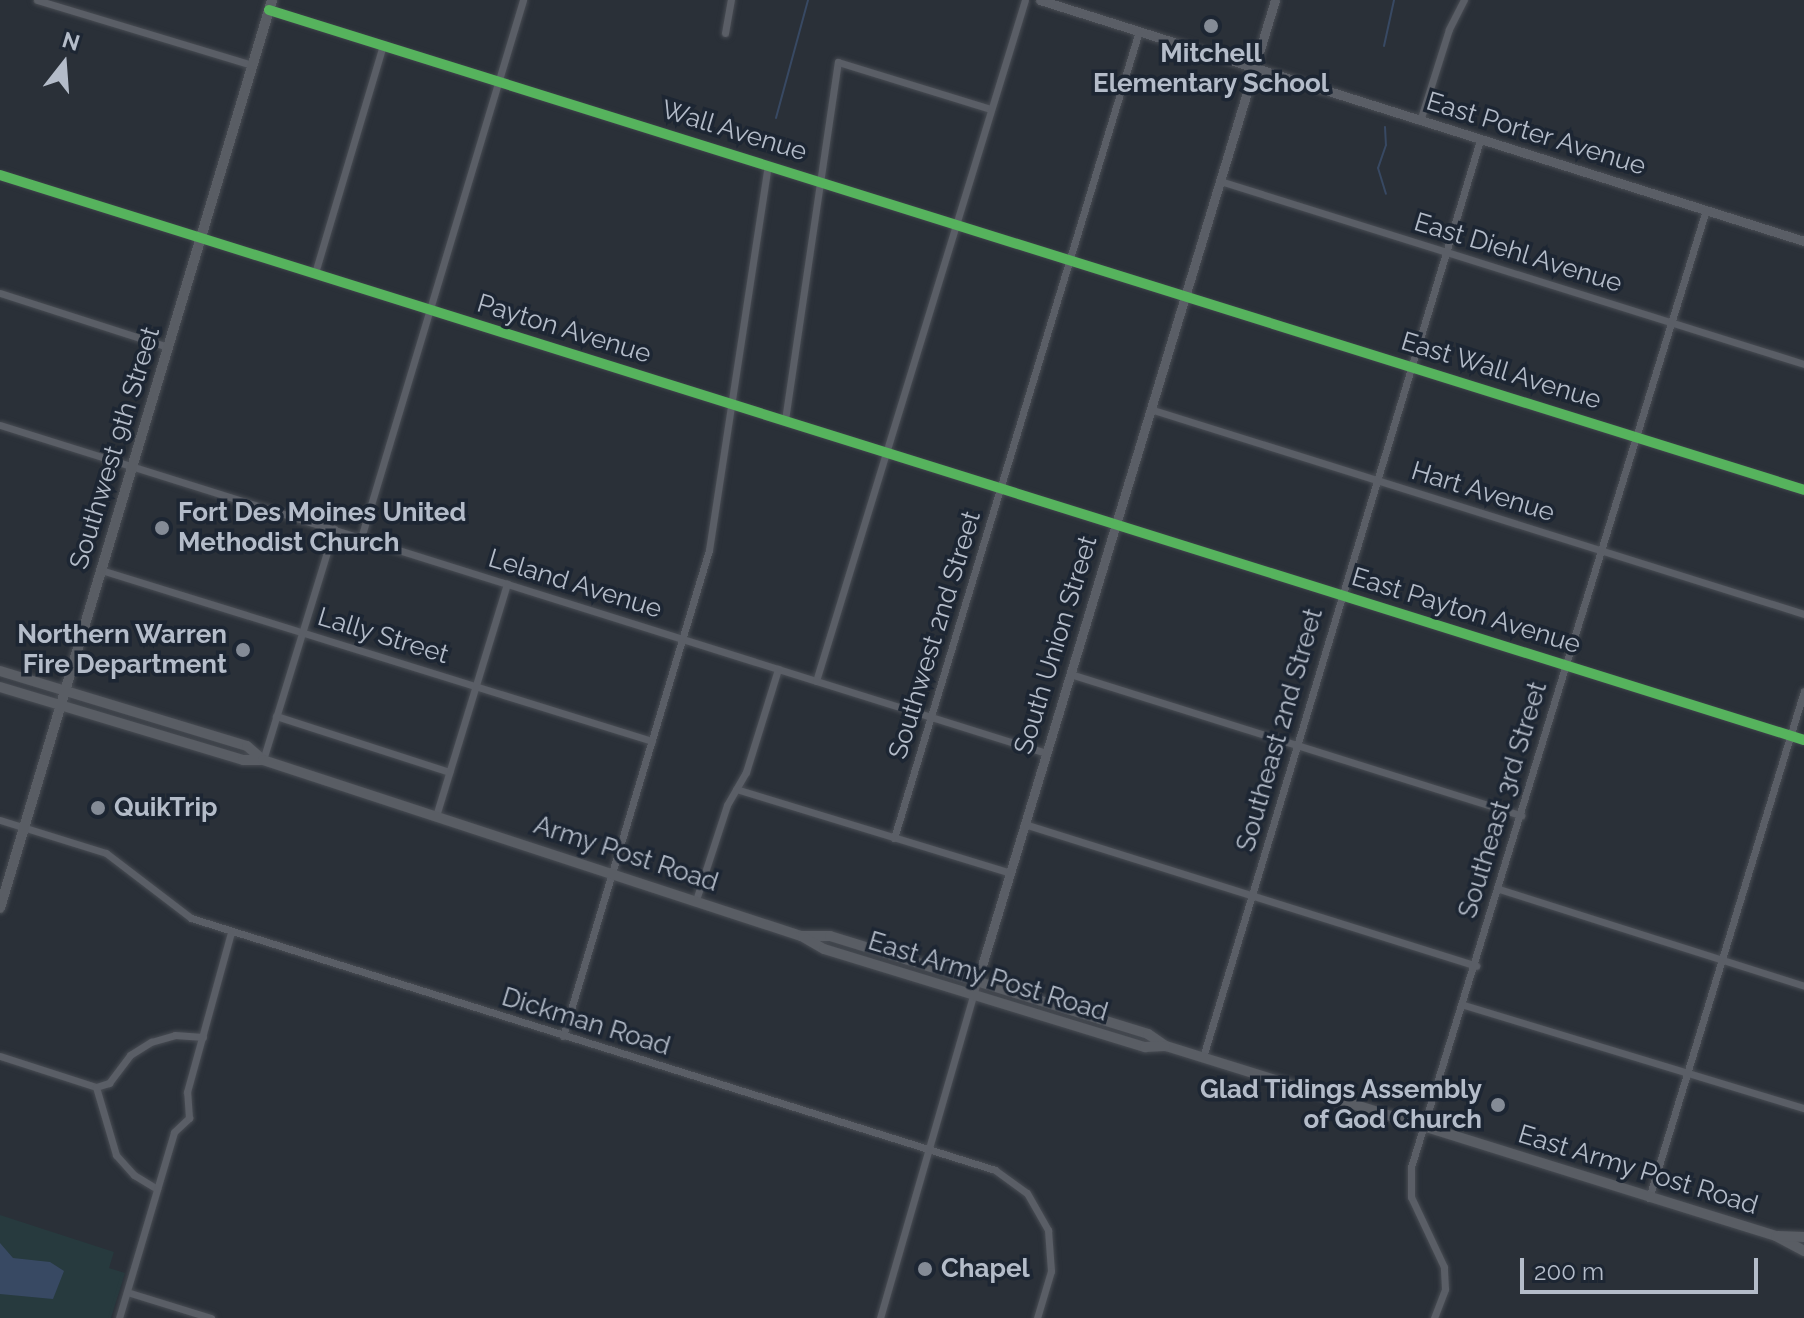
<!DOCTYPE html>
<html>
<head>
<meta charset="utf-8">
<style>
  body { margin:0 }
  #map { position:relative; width:1804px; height:1318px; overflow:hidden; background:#2a3038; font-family:Raleway,sans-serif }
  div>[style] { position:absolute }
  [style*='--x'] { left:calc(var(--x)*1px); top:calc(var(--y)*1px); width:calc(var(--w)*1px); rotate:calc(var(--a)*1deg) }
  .green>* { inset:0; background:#273a3e }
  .water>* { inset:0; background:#384963 }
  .stream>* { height:2px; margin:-1px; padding:0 1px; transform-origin:1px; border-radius:1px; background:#384963 }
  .roads { filter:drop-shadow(0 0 2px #484c53) drop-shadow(0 0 2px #484c53) }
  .minor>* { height:7px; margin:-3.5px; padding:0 3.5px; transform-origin:3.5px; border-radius:3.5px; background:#5a5e66 }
  .tertiary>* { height:9px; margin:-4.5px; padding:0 4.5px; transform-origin:4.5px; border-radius:4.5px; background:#5a5e66 }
  .secondary>* { height:10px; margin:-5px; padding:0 5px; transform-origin:5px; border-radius:5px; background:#595d64 }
  .cycleway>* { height:10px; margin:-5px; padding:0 5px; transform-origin:5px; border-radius:5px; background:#56b35d }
  .dots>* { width:22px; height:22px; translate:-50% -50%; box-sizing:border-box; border:4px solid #1d2633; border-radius:50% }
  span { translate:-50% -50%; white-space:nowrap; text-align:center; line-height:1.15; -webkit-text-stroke:7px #1d2633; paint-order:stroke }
  .poi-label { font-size:26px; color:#b4bcc9; font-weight:700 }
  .left { translate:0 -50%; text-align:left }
  .right { translate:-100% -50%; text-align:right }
  .street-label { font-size:26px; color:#b4bcc9 }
  .north { position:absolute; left:24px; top:24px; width:80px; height:80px; -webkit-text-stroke:6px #1d2633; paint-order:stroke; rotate:17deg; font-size:22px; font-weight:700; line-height:32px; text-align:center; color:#b4bcc9 }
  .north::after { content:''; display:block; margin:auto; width:28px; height:36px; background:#b4bcc9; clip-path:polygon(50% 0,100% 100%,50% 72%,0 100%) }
  .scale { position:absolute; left:1520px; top:1258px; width:238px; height:36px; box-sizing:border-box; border:4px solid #b4bcc9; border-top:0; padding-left:10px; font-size:24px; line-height:28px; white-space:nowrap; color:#b4bcc9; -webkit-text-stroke:6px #1d2633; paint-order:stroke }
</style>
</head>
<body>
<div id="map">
  <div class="green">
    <i style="clip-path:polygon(0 1215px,114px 1252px,109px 1268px,125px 1273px,111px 1318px,0 1318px)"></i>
  </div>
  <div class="water">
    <i style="clip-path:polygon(0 1243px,13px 1258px,50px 1262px,64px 1271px,53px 1299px,0 1294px)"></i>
  </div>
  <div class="stream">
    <i style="--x:1384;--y:46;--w:47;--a:-77.7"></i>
    <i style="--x:776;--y:118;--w:122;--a:-74.8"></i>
    <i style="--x:1385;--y:127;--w:18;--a:87"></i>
    <i style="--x:1386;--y:145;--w:24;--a:109"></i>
    <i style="--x:1378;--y:168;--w:27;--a:73"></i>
  </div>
  <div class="roads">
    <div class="minor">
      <i style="--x:37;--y:0;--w:225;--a:16.8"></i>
      <i style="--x:269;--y:10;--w:1608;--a:17.36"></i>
      <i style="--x:725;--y:33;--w:34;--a:-80"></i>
      <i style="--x:1420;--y:121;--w:96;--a:-72.5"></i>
      <i style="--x:1449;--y:29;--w:33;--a:-63"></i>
      <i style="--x:0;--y:175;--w:1890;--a:17.39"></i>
      <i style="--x:1220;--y:181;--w:612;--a:17.4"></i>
      <i style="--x:315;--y:273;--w:238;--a:-73.4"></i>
      <i style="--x:0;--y:293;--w:176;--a:17.8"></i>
      <i style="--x:1150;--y:409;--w:685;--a:17.4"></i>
      <i style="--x:785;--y:420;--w:362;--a:-81.6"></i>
      <i style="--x:838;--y:62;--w:160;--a:17.1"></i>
      <i style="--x:0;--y:425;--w:1096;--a:17.41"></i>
      <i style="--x:361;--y:538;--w:562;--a:-73.24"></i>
      <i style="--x:101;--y:570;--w:577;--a:17.24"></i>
      <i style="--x:1070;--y:674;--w:473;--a:17.4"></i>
      <i style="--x:816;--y:681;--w:712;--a:-72.94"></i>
      <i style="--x:276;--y:716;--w:182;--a:17.9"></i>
      <i style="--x:263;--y:760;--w:242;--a:-72.9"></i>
      <i style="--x:736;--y:789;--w:287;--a:17"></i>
      <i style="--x:436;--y:816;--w:243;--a:-73"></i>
      <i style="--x:0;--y:820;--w:111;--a:17.3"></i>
      <i style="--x:106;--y:853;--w:107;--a:37.4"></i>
      <i style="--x:191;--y:918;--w:843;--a:17.4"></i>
      <i style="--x:995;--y:1170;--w:39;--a:36"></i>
      <i style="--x:1027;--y:1193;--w:43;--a:60.4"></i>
      <i style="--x:1048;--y:1230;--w:41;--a:85.8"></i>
      <i style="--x:1051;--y:1271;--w:49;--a:106.6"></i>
      <i style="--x:1024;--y:824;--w:474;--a:17.4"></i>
      <i style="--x:894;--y:838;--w:843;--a:-73.11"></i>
      <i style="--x:1499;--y:889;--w:320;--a:17.6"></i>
      <i style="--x:696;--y:900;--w:100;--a:-71.9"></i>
      <i style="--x:727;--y:805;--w:38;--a:-60"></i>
      <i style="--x:746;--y:772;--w:108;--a:-72.7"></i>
      <i style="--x:1464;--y:1005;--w:355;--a:16.9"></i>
      <i style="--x:563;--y:1036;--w:507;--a:-73.28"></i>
      <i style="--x:709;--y:550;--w:389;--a:-81.3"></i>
      <i style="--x:0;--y:1056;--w:101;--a:17.9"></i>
      <i style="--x:1203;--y:1057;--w:958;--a:-73.19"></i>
      <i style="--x:96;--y:1087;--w:14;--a:-17"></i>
      <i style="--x:109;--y:1083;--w:35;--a:-53"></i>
      <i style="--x:130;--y:1055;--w:25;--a:-32"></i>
      <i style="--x:151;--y:1042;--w:25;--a:-16"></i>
      <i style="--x:175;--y:1035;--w:28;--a:4"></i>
      <i style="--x:96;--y:1087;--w:71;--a:73.6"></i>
      <i style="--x:116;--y:1155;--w:27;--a:48"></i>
      <i style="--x:134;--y:1175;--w:27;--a:31"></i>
      <i style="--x:1649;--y:1198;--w:530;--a:-73"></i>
      <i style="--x:127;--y:1292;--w:88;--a:17.2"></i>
      <i style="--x:119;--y:1318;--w:194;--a:-73.5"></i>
      <i style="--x:174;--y:1132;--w:21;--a:-43"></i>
      <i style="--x:189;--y:1118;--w:26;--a:-94"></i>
      <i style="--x:187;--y:1092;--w:166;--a:-74.6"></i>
      <i style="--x:880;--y:1318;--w:350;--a:-73.9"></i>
      <i style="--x:1434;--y:1318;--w:31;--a:-69"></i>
      <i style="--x:1445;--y:1289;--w:22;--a:-93"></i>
      <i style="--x:1444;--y:1267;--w:77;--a:-115.2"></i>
      <i style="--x:1411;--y:1197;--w:30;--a:-90"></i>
      <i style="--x:1411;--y:1167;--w:1001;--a:-72.87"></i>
    </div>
    <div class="tertiary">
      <i style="--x:1040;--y:0;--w:801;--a:17.51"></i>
      <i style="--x:977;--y:982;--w:1026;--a:-73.12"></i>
    </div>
    <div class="secondary">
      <i style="--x:0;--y:671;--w:258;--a:16.9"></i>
      <i style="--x:247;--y:746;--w:21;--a:41"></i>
      <i style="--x:0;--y:687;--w:254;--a:16.7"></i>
      <i style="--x:243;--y:760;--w:20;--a:0"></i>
      <i style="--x:263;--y:760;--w:566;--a:18.11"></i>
      <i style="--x:801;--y:936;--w:29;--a:0"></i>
      <i style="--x:830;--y:936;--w:333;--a:17.1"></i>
      <i style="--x:1148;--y:1034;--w:22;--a:34"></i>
      <i style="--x:1166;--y:1046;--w:639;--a:17.3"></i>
      <i style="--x:1776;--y:1236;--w:32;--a:28"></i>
      <i style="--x:0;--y:908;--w:948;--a:-73.32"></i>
      <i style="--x:803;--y:937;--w:24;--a:30"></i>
      <i style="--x:824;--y:949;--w:336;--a:17"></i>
      <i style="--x:1145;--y:1047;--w:20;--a:-3"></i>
      <i style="--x:1778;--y:1236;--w:26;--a:2"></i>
    </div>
  </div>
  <div class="cycleway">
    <i style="--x:269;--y:10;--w:1608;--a:17.36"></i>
    <i style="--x:0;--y:175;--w:1890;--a:17.39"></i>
  </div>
  <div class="dots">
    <i style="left:1211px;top:26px;background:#848b96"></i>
    <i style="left:162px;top:528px;background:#848b96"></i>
    <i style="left:243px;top:650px;background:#848b96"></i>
    <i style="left:98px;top:808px;background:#848b96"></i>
    <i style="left:1498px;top:1105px;background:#848b96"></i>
    <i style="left:925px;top:1269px;background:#848b96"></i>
  </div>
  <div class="poi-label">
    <span style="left:1211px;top:69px">Mitchell<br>Elementary School</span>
    <span class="left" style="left:178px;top:528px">Fort Des Moines United<br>Methodist Church</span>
    <span class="right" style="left:227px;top:650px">Northern Warren<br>Fire Department</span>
    <span class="left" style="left:114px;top:808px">QuikTrip</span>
    <span class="right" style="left:1482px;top:1105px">Glad Tidings Assembly<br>of God Church</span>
    <span class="left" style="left:941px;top:1269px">Chapel</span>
  </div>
  <div class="street-label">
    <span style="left:734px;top:131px;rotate:17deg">Wall Avenue</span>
    <span style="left:1536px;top:134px;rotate:17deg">East Porter Avenue</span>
    <span style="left:1518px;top:253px;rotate:17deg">East Diehl Avenue</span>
    <span style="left:564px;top:329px;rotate:17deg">Payton Avenue</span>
    <span style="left:1501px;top:371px;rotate:17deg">East Wall Avenue</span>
    <span style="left:115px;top:448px;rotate:-73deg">Southwest 9th Street</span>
    <span style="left:1483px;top:492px;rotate:17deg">Hart Avenue</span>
    <span style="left:575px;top:584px;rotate:17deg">Leland Avenue</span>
    <span style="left:1466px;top:611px;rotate:17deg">East Payton Avenue</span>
    <span style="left:935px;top:635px;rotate:-73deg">Southwest 2nd Street</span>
    <span style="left:383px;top:636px;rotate:17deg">Lally Street</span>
    <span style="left:1056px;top:645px;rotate:-73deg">South Union Street</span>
    <span style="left:1280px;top:730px;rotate:-74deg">Southeast 2nd Street</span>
    <span style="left:1503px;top:800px;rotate:-73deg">Southeast 3rd Street</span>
    <span style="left:626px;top:854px;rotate:18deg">Army Post Road</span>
    <span style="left:988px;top:977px;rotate:17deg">East Army Post Road</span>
    <span style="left:586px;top:1022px;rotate:17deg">Dickman Road</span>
    <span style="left:1638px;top:1170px;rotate:17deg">East Army Post Road</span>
  </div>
  <div class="north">N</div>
  <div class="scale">200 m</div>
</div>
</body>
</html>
